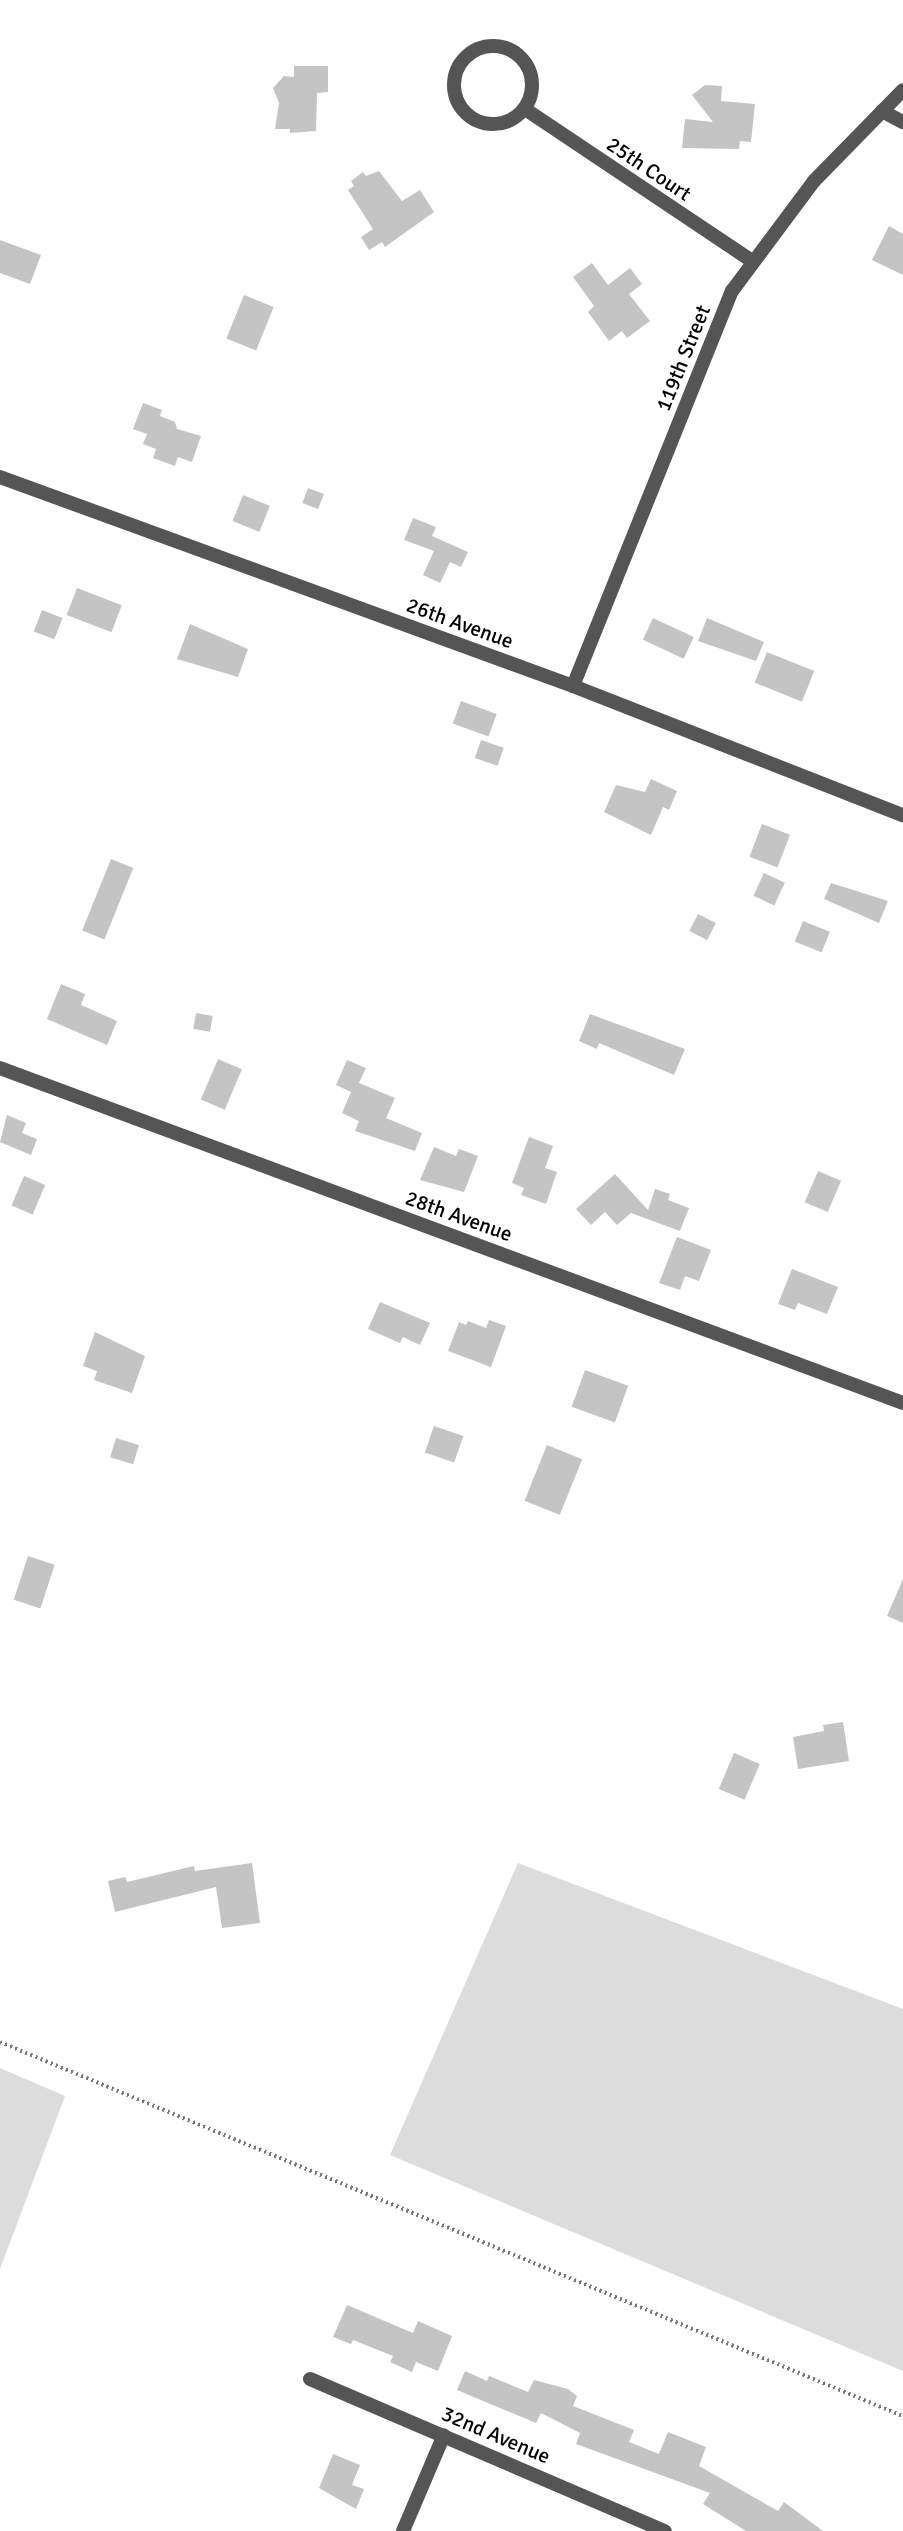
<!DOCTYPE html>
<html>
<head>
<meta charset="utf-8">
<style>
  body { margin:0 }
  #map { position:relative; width:903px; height:2531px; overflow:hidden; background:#fff; font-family:Signika,sans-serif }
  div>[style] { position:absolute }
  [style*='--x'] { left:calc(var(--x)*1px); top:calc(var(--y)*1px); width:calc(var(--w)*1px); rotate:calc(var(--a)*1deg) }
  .green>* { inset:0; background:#dcdcdc }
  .building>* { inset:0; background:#c4c4c4; transform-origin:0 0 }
  .path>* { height:3.5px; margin-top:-1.75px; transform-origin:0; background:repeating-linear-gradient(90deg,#777 0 2px,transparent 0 5.5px) }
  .street>* { height:14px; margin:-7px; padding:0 7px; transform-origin:7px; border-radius:7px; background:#555 }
  .street>.ring { margin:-7px; padding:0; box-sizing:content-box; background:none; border:14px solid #555; border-radius:50% }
  span { translate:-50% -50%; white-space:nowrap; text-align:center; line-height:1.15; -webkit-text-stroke:6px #fff; paint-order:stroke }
  .street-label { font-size:21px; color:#000 }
</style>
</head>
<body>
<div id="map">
  <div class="green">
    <i style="clip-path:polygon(518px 1863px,903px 2009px,903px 2371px,390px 2155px)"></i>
    <i style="clip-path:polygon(0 2068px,65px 2096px,0 2269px)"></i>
  </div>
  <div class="building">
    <i style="clip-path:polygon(294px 66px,328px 66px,328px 92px,317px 93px,316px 131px,290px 133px,290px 129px,275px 129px,279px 103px,273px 88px,284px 76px,294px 77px)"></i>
    <i style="clip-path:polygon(705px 85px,722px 86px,721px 101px,755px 104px,751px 142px,740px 141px,739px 149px,682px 148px,685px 119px,713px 122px,692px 95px)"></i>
    <i style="clip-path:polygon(379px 171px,402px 201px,420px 190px,434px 212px,385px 247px,382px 242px,369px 250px,361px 237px,373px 229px,348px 190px,354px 186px,351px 181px,363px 172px,366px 176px)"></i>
    <i style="clip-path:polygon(889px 226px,903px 234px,903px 275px,872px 260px)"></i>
    <i style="clip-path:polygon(0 240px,41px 255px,30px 284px,0 273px)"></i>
    <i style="clip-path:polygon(592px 263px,608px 285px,630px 268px,642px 284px,629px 294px,650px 321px,627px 338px,622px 331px,609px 341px,588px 312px,594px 306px,573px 277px)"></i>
    <i style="left:244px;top:295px;width:32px;height:47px;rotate:22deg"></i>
    <i style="clip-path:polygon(143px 403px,162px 410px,160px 416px,175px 422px,177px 429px,201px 436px,192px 462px,178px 457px,175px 466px,153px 458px,156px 449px,143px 444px,147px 434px,133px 429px)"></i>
    <i style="left:308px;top:488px;width:17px;height:16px;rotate:21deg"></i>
    <i style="left:243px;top:495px;width:29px;height:28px;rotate:22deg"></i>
    <i style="clip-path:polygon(413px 518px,436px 527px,432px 536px,468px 552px,461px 567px,450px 562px,440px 583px,423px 575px,434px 551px,404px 540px)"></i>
    <i style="left:77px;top:588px;width:48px;height:29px;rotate:21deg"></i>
    <i style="left:42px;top:610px;width:22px;height:23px;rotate:21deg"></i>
    <i style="left:653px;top:618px;width:45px;height:24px;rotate:25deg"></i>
    <i style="clip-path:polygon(707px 618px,764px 642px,756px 661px,698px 641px)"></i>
    <i style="clip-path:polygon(190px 624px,248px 649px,238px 677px,177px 659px)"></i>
    <i style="left:767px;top:652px;width:51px;height:33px;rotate:22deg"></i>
    <i style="left:461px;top:701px;width:38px;height:24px;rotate:20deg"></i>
    <i style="left:481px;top:740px;width:24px;height:19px;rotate:19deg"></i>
    <i style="clip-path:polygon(651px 779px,677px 791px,669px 810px,663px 807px,651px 835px,604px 812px,616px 785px,645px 792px)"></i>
    <i style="left:762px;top:824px;width:30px;height:35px;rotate:21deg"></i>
    <i style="left:111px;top:859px;width:24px;height:77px;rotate:22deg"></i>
    <i style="left:764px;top:873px;width:23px;height:25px;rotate:25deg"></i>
    <i style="clip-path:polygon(831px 883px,888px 901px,879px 923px,824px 899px)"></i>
    <i style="left:698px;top:914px;width:20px;height:19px;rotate:27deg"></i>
    <i style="left:803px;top:921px;width:29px;height:22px;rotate:22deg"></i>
    <i style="clip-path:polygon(61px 984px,85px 994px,81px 1005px,117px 1021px,107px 1045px,47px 1019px)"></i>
    <i style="left:196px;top:1013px;width:17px;height:16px;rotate:10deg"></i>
    <i style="clip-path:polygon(590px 1014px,685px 1049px,674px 1075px,599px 1043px,597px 1049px,579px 1041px)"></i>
    <i style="left:218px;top:1059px;width:26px;height:44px;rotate:23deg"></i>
    <i style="clip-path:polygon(347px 1060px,366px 1068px,359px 1083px,395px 1098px,386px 1118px,422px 1133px,415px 1151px,355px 1131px,359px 1121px,342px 1113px,351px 1092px,336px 1085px)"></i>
    <i style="clip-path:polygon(7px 1115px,26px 1123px,22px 1133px,37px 1139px,31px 1155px,0 1142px)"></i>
    <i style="clip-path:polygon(529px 1137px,553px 1146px,545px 1168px,557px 1172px,546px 1204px,521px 1195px,524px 1188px,512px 1183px)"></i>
    <i style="clip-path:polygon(434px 1147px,456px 1156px,459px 1149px,478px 1156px,464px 1192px,420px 1180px)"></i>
    <i style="left:818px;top:1171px;width:25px;height:34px;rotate:23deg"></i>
    <i style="clip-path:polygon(615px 1174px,648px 1210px,655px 1189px,670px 1194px,668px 1200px,689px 1208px,680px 1231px,631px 1213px,617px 1225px,605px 1212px,591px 1225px,576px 1209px)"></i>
    <i style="left:24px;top:1176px;width:23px;height:32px;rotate:23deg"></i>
    <i style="clip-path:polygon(677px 1237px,711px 1250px,699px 1281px,685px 1276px,680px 1290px,659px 1283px)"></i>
    <i style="clip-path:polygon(792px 1269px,838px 1287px,827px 1314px,798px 1303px,795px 1310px,778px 1304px)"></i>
    <i style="clip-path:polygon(380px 1302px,430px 1323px,420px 1345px,403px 1337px,400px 1343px,368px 1329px)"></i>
    <i style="clip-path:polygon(489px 1320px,506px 1326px,491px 1367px,448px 1351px,459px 1322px,466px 1325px,468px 1321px,486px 1328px)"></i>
    <i style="clip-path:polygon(95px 1332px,145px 1356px,132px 1393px,94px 1380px,97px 1371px,83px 1366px)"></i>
    <i style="left:585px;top:1370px;width:46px;height:39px;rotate:20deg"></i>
    <i style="left:434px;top:1426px;width:31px;height:28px;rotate:19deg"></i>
    <i style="left:116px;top:1438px;width:24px;height:20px;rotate:17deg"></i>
    <i style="left:547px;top:1445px;width:38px;height:60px;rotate:22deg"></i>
    <i style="left:28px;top:1556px;width:28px;height:46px;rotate:18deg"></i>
    <i style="clip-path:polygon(903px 1579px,903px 1623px,887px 1616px)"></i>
    <i style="clip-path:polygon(843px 1722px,849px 1761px,798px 1769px,793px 1737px,824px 1731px,823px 1725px)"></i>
    <i style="left:734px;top:1753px;width:28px;height:39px;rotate:23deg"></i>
    <i style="clip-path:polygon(252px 1863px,260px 1923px,222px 1928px,216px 1887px,115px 1912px,108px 1881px,125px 1877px,127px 1882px,194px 1866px,195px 1871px)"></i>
    <i style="clip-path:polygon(347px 2305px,413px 2333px,418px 2321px,452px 2336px,438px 2371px,416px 2362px,412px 2372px,390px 2362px,393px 2356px,353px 2340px,351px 2344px,333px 2337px)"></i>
    <i style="clip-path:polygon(465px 2371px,487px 2381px,489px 2376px,528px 2392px,534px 2380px,568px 2389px,577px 2396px,573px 2406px,634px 2430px,629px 2442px,659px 2454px,668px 2432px,706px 2447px,699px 2466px,778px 2511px,784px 2502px,823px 2531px,746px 2531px,703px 2504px,710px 2493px,576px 2444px,580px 2433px,541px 2413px,536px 2423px,457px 2390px)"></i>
    <i style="clip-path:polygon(333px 2454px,360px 2465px,352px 2485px,364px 2489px,356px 2509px,319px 2488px)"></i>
  </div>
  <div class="path">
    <i style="--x:0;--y:2042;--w:977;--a:22.5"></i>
  </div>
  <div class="street">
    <i class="ring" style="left:454px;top:46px;width:64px;height:64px"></i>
    <i style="--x:525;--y:109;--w:273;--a:33.8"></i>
    <i style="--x:882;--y:111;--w:24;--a:28"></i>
    <i style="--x:0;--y:477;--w:610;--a:20.04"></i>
    <i style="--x:573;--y:686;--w:354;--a:21.4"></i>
    <i style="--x:573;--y:686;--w:426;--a:-68.1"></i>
    <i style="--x:732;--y:291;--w:137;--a:-53.3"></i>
    <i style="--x:814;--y:181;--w:127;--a:-45.6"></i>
    <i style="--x:0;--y:1068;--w:963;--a:20.35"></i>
    <i style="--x:310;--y:2379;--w:386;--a:23.2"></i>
    <i style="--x:403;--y:2531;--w:104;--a:-66.9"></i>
  </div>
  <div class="street-label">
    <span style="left:649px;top:169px;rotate:34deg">25th Court</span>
    <span style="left:683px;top:358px;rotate:-68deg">119th Street</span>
    <span style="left:460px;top:623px;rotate:20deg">26th Avenue</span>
    <span style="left:459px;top:1216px;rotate:20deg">28th Avenue</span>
    <span style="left:496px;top:2435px;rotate:23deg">32nd Avenue</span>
  </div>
</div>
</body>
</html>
